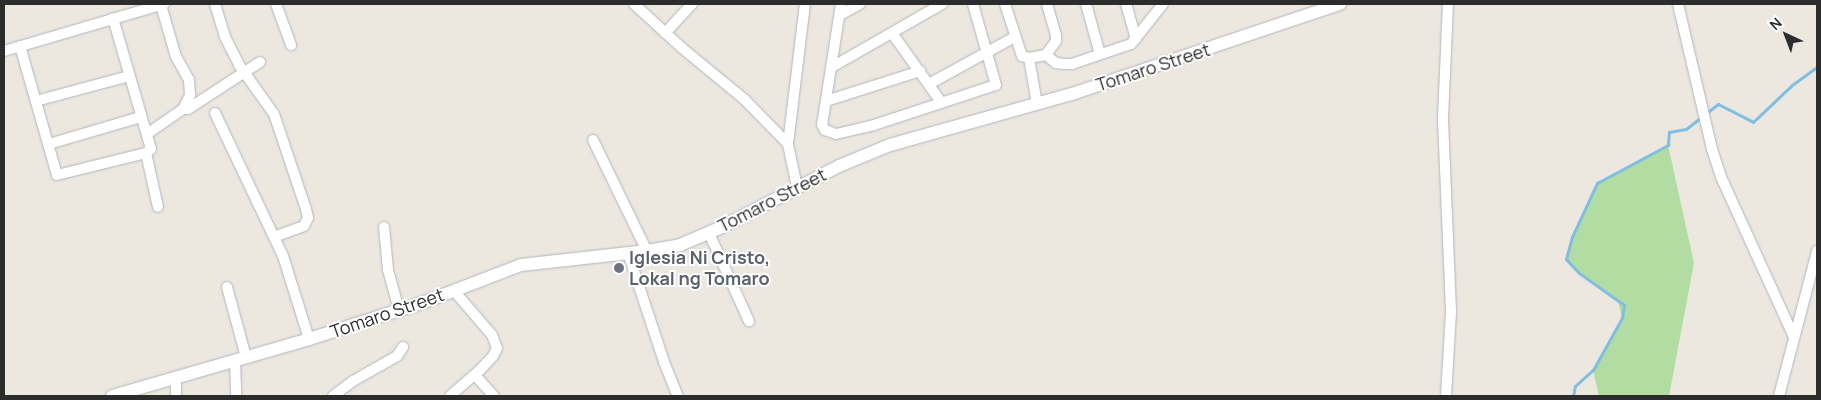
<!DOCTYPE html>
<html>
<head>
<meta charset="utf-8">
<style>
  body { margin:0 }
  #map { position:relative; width:1821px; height:400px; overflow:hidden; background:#ece8e0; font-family:Manrope,sans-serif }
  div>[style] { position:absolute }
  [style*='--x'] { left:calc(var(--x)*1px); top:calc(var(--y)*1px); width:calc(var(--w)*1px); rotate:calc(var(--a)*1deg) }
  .green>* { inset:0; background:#b1dda2 }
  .stream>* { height:3px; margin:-1.5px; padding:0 1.5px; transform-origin:1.5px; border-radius:1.5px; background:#7ebfe3 }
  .roads { filter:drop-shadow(0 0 1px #b3b5be) drop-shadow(0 0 1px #b3b5be) }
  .minor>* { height:10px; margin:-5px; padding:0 5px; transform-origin:5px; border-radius:5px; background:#fff }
  .tertiary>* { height:12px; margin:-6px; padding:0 6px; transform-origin:6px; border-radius:6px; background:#fff }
  .dots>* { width:14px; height:14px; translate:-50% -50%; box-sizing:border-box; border:2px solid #fff; border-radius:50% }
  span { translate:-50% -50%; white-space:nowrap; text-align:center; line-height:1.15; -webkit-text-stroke:4px #fff; paint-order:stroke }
  .street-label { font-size:18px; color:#2c2c2c }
  .worship-label { font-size:18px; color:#5b616d; font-weight:700 }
  .left { translate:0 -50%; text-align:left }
  .frame { position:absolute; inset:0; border:5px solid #2c2c2c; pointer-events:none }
  .north { position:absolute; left:1761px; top:10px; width:50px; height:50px; -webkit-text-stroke:4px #fff; paint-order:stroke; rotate:317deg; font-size:14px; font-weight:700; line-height:20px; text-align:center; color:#2c2c2c }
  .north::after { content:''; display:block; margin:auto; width:18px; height:22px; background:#2c2c2c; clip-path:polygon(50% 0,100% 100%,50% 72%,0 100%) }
</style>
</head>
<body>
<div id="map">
  <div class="green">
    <i style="clip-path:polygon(1668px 145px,1694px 263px,1669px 396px,1599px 396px,1593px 370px,1622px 318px,1618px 301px,1579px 273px,1566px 259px,1572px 237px,1597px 183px)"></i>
  </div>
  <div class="stream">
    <i style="--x:1573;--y:396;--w:10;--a:-79"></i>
    <i style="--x:1575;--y:386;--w:24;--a:-42"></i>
    <i style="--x:1593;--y:370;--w:60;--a:-60.9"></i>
    <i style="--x:1622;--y:318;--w:13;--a:-81"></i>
    <i style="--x:1624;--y:305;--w:55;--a:-144.6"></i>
    <i style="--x:1579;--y:273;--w:19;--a:-133"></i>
    <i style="--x:1566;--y:259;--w:23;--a:-75"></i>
    <i style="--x:1572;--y:237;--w:60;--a:-65.2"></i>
    <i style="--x:1597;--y:183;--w:81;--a:-28.2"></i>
    <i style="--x:1668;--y:145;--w:13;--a:-86"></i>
    <i style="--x:1669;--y:132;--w:17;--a:-10"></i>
    <i style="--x:1686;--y:129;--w:41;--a:-38"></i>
    <i style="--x:1718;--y:104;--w:39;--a:27"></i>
    <i style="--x:1753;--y:122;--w:54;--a:-43.5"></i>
    <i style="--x:1792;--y:85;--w:31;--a:-36"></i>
  </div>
  <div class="roads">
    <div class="minor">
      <i style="--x:215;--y:4;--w:34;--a:73"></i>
      <i style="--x:225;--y:37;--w:31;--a:63"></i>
      <i style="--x:239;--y:65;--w:60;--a:54.5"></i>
      <i style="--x:274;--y:114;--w:100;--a:71.4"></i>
      <i style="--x:306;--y:209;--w:9;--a:77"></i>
      <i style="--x:308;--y:218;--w:9;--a:117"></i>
      <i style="--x:304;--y:226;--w:32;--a:160"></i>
      <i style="--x:276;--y:4;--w:44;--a:69.9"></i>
      <i style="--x:634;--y:4;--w:65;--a:42.5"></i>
      <i style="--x:682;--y:48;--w:80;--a:39.4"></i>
      <i style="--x:744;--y:99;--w:63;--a:45.6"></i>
      <i style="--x:841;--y:4;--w:122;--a:98.9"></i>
      <i style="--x:822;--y:125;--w:6;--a:59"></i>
      <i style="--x:825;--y:130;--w:12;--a:20"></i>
      <i style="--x:836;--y:134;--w:39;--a:-13"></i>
      <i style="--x:874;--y:125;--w:128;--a:-18.2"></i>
      <i style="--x:996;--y:85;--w:84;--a:-105.9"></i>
      <i style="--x:1005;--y:4;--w:55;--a:71.9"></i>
      <i style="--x:1022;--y:56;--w:7;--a:16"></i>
      <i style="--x:1029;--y:58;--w:17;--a:-10"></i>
      <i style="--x:1047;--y:4;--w:33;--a:74"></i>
      <i style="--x:1056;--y:36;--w:5;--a:90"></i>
      <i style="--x:1056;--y:41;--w:17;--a:126"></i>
      <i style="--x:1046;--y:55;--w:13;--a:39"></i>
      <i style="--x:1056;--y:63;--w:8;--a:7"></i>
      <i style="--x:1064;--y:64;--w:8;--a:0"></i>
      <i style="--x:1072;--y:64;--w:62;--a:-18.7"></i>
      <i style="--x:1131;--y:44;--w:51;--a:-51.3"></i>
      <i style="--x:1086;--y:4;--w:52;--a:74.4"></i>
      <i style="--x:1126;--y:4;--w:36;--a:74"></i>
      <i style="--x:1678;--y:4;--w:149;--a:76.8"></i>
      <i style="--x:1712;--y:149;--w:29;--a:72"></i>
      <i style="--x:1721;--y:177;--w:176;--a:65.5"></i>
      <i style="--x:840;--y:15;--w:23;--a:-29"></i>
      <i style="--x:665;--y:33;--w:40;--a:-47"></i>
      <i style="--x:892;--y:33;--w:85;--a:54.6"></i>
      <i style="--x:20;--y:46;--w:134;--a:74"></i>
      <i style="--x:57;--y:175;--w:92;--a:-13.9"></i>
      <i style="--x:146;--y:153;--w:6;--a:-39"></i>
      <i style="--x:151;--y:149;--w:136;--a:-106.2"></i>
      <i style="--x:4;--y:51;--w:167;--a:-16.4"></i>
      <i style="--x:1029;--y:58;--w:47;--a:80.1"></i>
      <i style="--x:832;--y:67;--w:127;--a:-29.8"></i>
      <i style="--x:929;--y:84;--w:98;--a:-28.7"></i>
      <i style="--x:36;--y:101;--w:96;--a:-15"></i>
      <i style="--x:826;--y:101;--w:99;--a:-17.7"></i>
      <i style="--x:183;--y:109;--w:5;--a:0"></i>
      <i style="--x:188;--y:109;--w:86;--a:-33.1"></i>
      <i style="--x:215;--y:113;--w:158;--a:64.6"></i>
      <i style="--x:283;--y:256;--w:87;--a:72.6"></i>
      <i style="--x:147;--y:134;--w:44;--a:-34.8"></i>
      <i style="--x:183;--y:109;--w:16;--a:-63"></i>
      <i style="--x:190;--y:95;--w:15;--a:-94"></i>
      <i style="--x:189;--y:80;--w:26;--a:-119"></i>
      <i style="--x:176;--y:57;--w:54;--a:-106.1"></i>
      <i style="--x:593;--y:140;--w:123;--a:64.1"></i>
      <i style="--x:49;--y:144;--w:96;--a:-16.4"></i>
      <i style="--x:146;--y:153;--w:55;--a:77.5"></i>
      <i style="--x:797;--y:187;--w:44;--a:-101.8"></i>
      <i style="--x:788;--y:144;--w:141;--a:-83.1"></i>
      <i style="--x:384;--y:227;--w:43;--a:84.7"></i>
      <i style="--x:388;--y:270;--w:41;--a:74.6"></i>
      <i style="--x:709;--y:233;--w:97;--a:65.6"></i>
      <i style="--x:628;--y:253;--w:115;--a:71.7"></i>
      <i style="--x:664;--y:362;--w:37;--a:68"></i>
      <i style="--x:227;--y:287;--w:73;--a:74.8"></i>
      <i style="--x:235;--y:360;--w:36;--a:88"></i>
      <i style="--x:475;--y:375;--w:28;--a:48"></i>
      <i style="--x:176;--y:396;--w:19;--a:-90"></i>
      <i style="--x:333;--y:396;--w:25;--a:-37"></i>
      <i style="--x:353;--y:381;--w:51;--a:-29.6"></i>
      <i style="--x:397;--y:356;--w:11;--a:-56"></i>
      <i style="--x:450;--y:396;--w:38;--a:-41"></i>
      <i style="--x:479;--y:371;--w:21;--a:-47"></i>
      <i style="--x:493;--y:356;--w:9;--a:-63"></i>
      <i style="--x:497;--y:348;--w:14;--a:-111"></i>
      <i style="--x:492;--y:335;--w:58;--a:-130.8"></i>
      <i style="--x:1446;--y:396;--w:85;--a:-86.6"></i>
      <i style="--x:1451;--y:311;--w:193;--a:-92.4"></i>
      <i style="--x:1443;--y:118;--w:114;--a:-87.5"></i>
      <i style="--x:1779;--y:396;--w:150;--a:-75.3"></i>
    </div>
    <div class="tertiary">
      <i style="--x:112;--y:396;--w:205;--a:-16.1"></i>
      <i style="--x:309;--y:339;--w:119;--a:-17.7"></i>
      <i style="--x:422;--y:303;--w:106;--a:-21"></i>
      <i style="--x:521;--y:265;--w:127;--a:-6.3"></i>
      <i style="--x:647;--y:251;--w:34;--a:-10"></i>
      <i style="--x:680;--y:245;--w:46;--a:-23.2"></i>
      <i style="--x:722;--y:227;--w:132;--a:-27.5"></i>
      <i style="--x:839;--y:166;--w:55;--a:-22.4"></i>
      <i style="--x:890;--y:145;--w:189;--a:-15.7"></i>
      <i style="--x:1072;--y:94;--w:283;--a:-18.6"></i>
    </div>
  </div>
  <div class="dots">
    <i style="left:619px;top:268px;background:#6b7280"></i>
  </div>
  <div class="street-label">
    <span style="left:1153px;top:67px;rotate:-18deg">Tomaro Street</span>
    <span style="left:772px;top:200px;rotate:-27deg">Tomaro Street</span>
    <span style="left:387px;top:313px;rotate:-19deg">Tomaro Street</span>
  </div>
  <div class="worship-label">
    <span class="left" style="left:629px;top:268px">Iglesia Ni Cristo,<br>Lokal ng Tomaro</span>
  </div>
  <div class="frame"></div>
  <div class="north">N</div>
</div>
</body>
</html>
